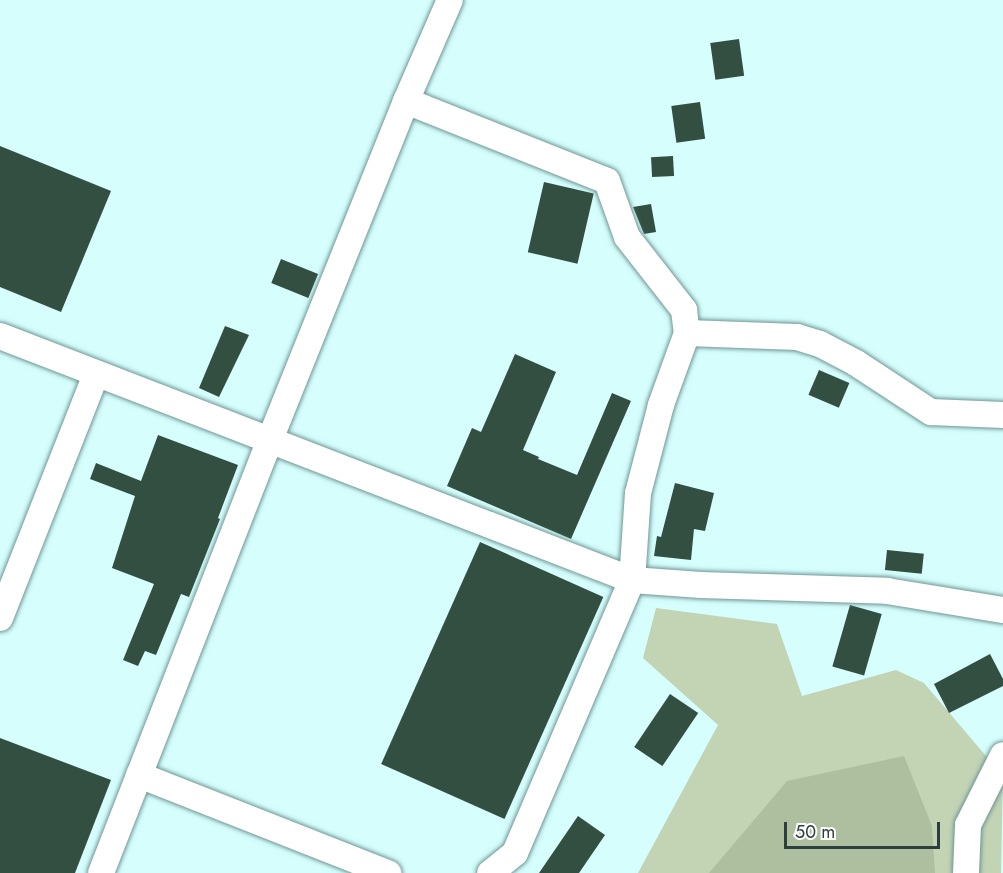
<!DOCTYPE html>
<html>
<head>
<meta charset="utf-8">
<style>
  body { margin:0 }
  #map { position:relative; width:1003px; height:873px; overflow:hidden; background:#d5fefd; font-family:Jost,sans-serif }
  div>[style] { position:absolute }
  [style*='--x'] { left:calc(var(--x)*1px); top:calc(var(--y)*1px); width:calc(var(--w)*1px); rotate:calc(var(--a)*1deg) }
  .green>* { inset:0; background:#c3d4b5 }
  .forest>* { inset:0; background:#aebfa0 }
  .building>* { inset:0; background:#324f41; transform-origin:0 0 }
  .roads { filter:drop-shadow(0 0 2px #709695) drop-shadow(0 0 2px #709695) }
  .minor>* { height:26px; margin:-13px; padding:0 13px; transform-origin:13px; border-radius:13px; background:#fff }
  span { translate:-50% -50%; white-space:nowrap; text-align:center; line-height:1.15; -webkit-text-stroke:6px #fff; paint-order:stroke }
  .scale { position:absolute; left:784px; top:822px; width:156px; height:27px; box-sizing:border-box; border:3px solid #2e3e3e; border-top:0; padding-left:8px; font-size:18px; line-height:21px; white-space:nowrap; color:#2e3e3e; -webkit-text-stroke:4px #fff; paint-order:stroke }
</style>
</head>
<body>
<div id="map">
  <div class="green">
    <i style="clip-path:polygon(656px 608px,777px 624px,802px 696px,896px 670px,924px 683px,1003px 776px,1001px 873px,638px 873px,718px 725px,643px 658px)"></i>
  </div>
  <div class="forest">
    <i style="clip-path:polygon(904px 756px,932px 826px,935px 873px,709px 873px,787px 781px)"></i>
  </div>
  <div class="building">
    <i style="left:739px;top:39px;width:37px;height:29px;rotate:82deg"></i>
    <i style="left:700px;top:102px;width:37px;height:29px;rotate:82deg"></i>
    <i style="clip-path:polygon(0 146px,111px 191px,61px 312px,0 287px)"></i>
    <i style="left:673px;top:156px;width:20px;height:22px;rotate:87deg"></i>
    <i style="left:544px;top:182px;width:51px;height:72px;rotate:13deg"></i>
    <i style="clip-path:polygon(651px 204px,656px 232px,644px 234px,633px 207px)"></i>
    <i style="left:281px;top:259px;width:40px;height:26px;rotate:22deg"></i>
    <i style="clip-path:polygon(225px 326px,249px 335px,219px 397px,199px 388px)"></i>
    <i style="clip-path:polygon(515px 354px,556px 372px,523px 450px,539px 457px,538px 459px,577px 475px,612px 393px,631px 401px,571px 539px,447px 486px,472px 428px,481px 432px)"></i>
    <i style="left:819px;top:370px;width:33px;height:27px;rotate:23deg"></i>
    <i style="clip-path:polygon(158px 435px,238px 465px,218px 518px,220px 519px,189px 597px,181px 594px,156px 655px,145px 651px,138px 666px,123px 660px,154px 584px,112px 568px,135px 496px,90px 479px,96px 463px,141px 481px)"></i>
    <i style="clip-path:polygon(675px 483px,714px 493px,705px 531px,694px 529px,691px 560px,654px 556px,657px 536px,661px 537px)"></i>
    <i style="left:480px;top:542px;width:135px;height:243px;rotate:24deg"></i>
    <i style="left:887px;top:550px;width:37px;height:20px;rotate:6deg"></i>
    <i style="left:850px;top:605px;width:33px;height:64px;rotate:16deg"></i>
    <i style="clip-path:polygon(990px 654px,1003px 679px,1003px 686px,949px 713px,934px 684px)"></i>
    <i style="left:670px;top:694px;width:34px;height:64px;rotate:34deg"></i>
    <i style="clip-path:polygon(0 738px,111px 780px,75px 873px,0 873px)"></i>
    <i style="clip-path:polygon(578px 816px,605px 835px,579px 873px,539px 873px)"></i>
  </div>
  <div class="roads">
    <div class="minor">
      <i style="--x:406;--y:101;--w:216;--a:21.7"></i>
      <i style="--x:607;--y:181;--w:59;--a:70.3"></i>
      <i style="--x:627;--y:237;--w:93;--a:52"></i>
      <i style="--x:684;--y:310;--w:23;--a:83"></i>
      <i style="--x:687;--y:333;--w:77;--a:109.9"></i>
      <i style="--x:661;--y:405;--w:91;--a:104.6"></i>
      <i style="--x:638;--y:493;--w:87;--a:93.9"></i>
      <i style="--x:632;--y:580;--w:297;--a:113.2"></i>
      <i style="--x:515;--y:853;--w:32;--a:141"></i>
      <i style="--x:687;--y:333;--w:110;--a:2.1"></i>
      <i style="--x:797;--y:337;--w:24;--a:17"></i>
      <i style="--x:820;--y:344;--w:41;--a:27.8"></i>
      <i style="--x:856;--y:363;--w:90;--a:33.2"></i>
      <i style="--x:931;--y:412;--w:72;--a:2.4"></i>
      <i style="--x:0;--y:336;--w:677;--a:21.11"></i>
      <i style="--x:632;--y:580;--w:69;--a:4.1"></i>
      <i style="--x:701;--y:585;--w:186;--a:1.8"></i>
      <i style="--x:887;--y:591;--w:118;--a:9.3"></i>
      <i style="--x:0;--y:618;--w:262;--a:-68.5"></i>
      <i style="--x:139;--y:775;--w:268;--a:21.5"></i>
      <i style="--x:101;--y:873;--w:463;--a:-68.7"></i>
      <i style="--x:269;--y:442;--w:367;--a:-68.1"></i>
      <i style="--x:406;--y:101;--w:110;--a:-66.5"></i>
      <i style="--x:966;--y:873;--w:48;--a:-87.6"></i>
      <i style="--x:968;--y:825;--w:78;--a:-63.4"></i>
    </div>
  </div>
  <div class="scale">50 m</div>
</div>
</body>
</html>
